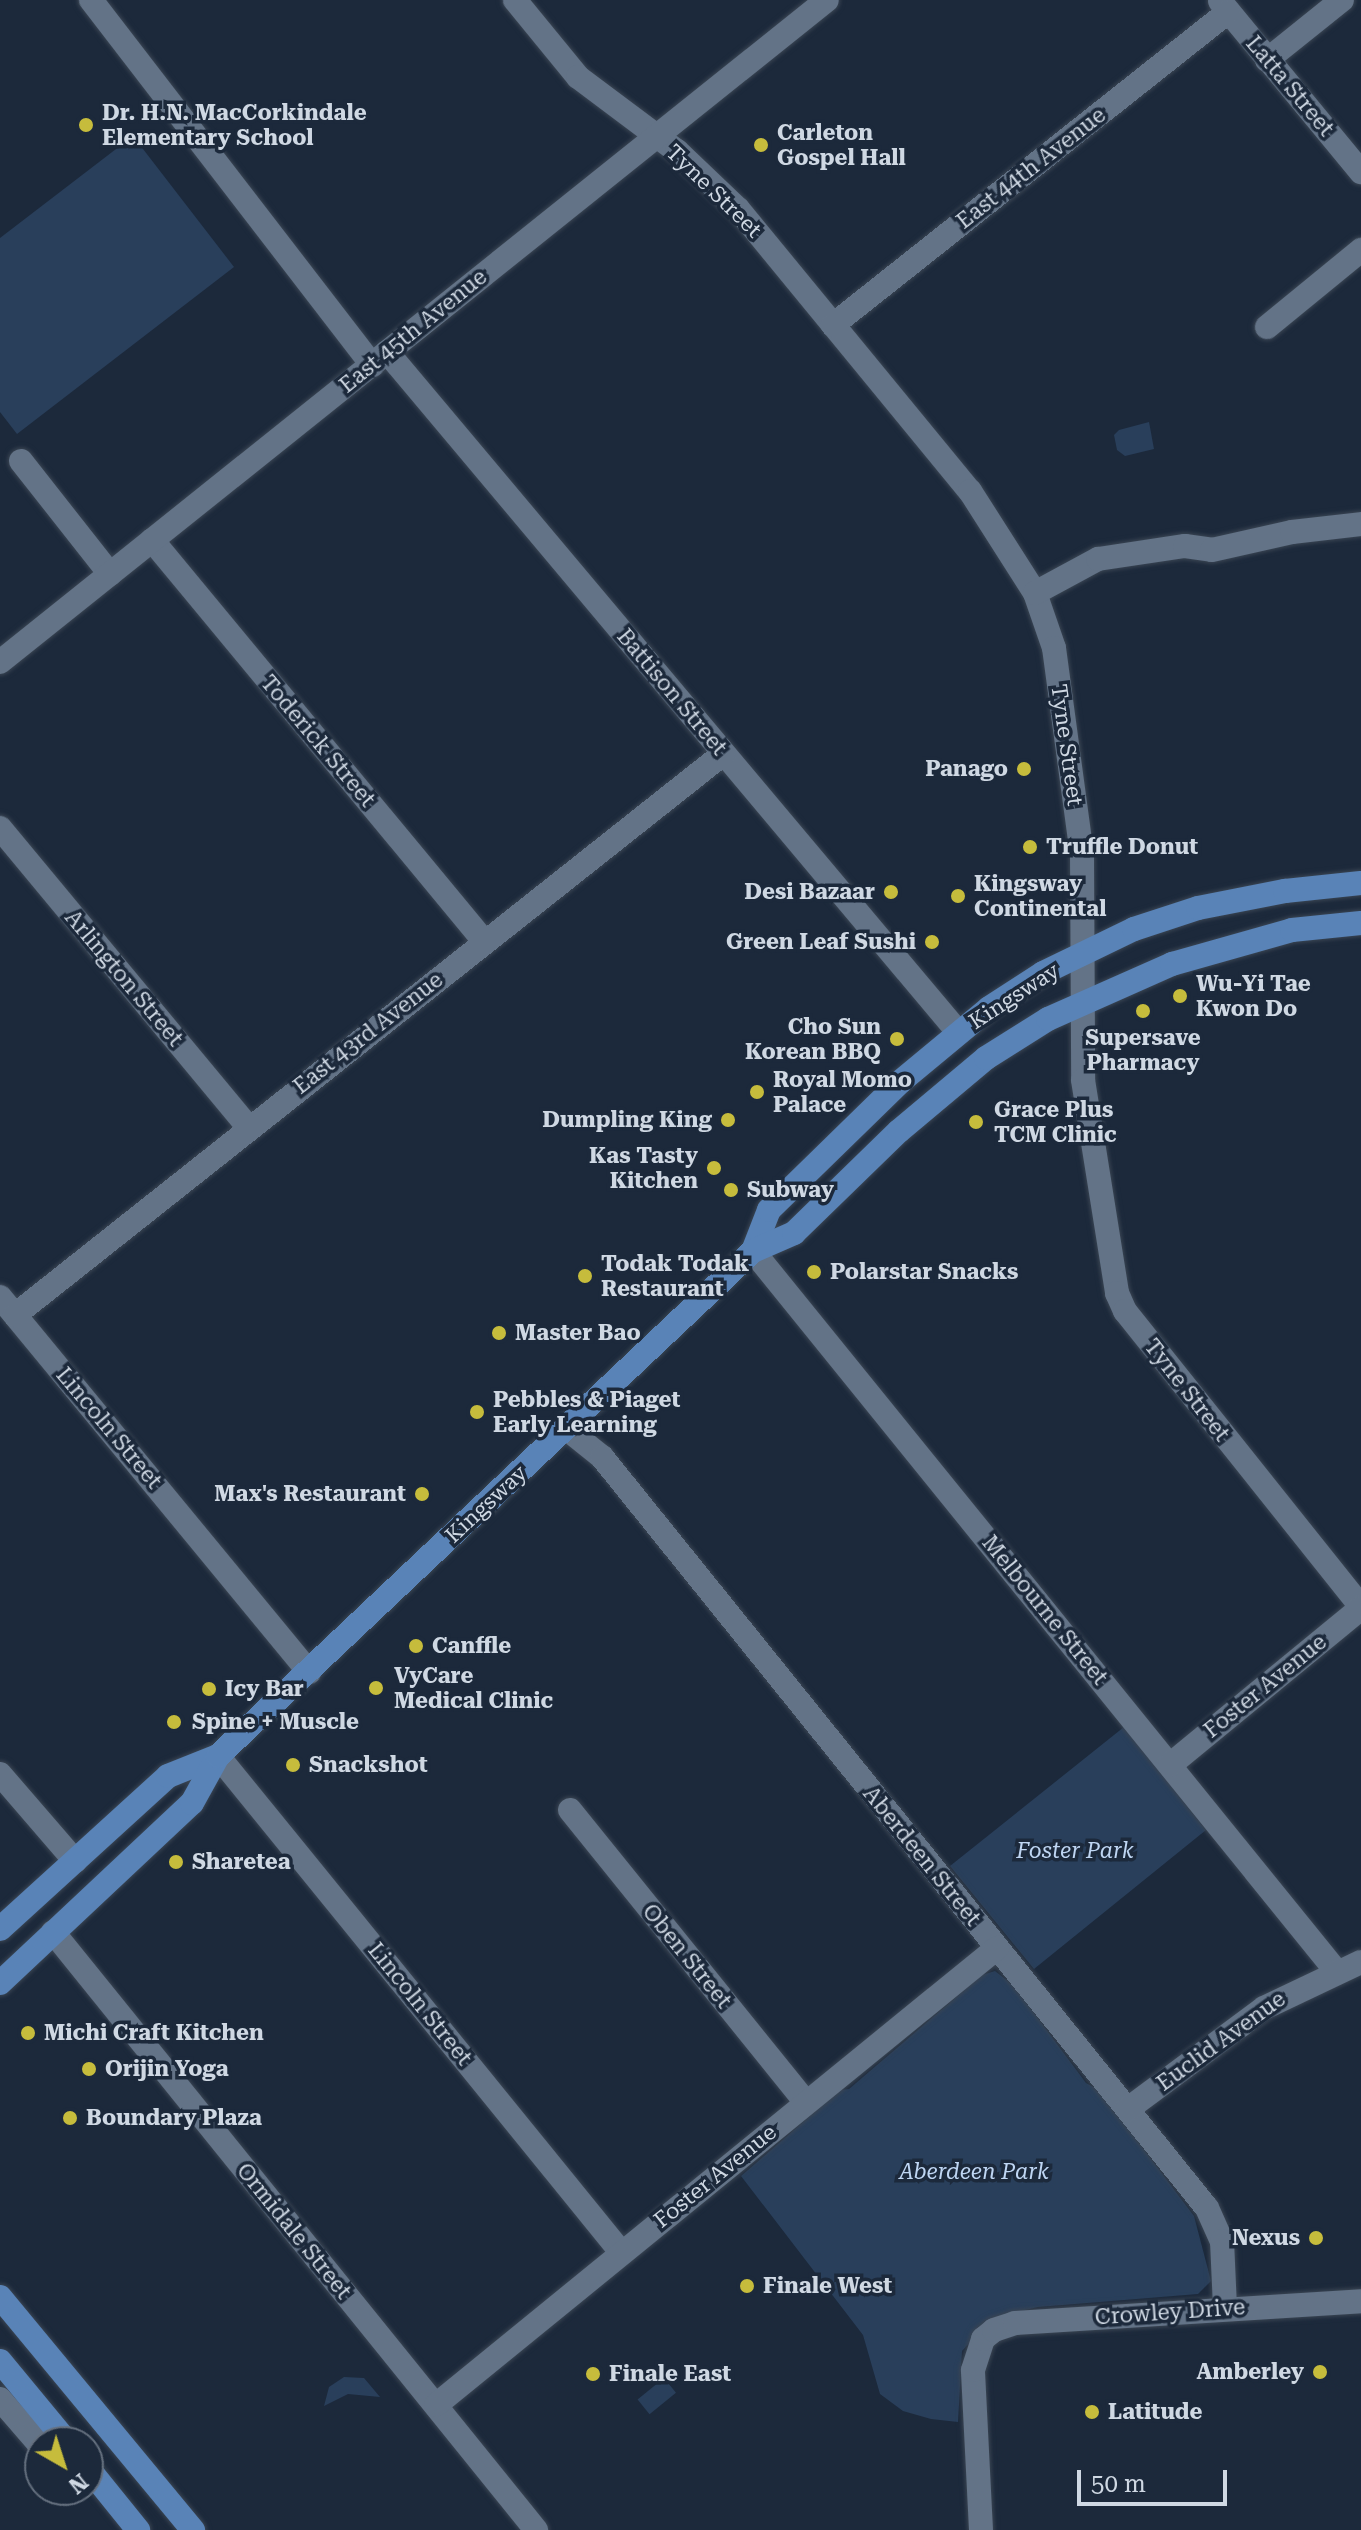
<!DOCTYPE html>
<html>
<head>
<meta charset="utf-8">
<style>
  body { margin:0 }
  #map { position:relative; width:1361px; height:2530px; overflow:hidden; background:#1c293b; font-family:"Roboto Serif",serif }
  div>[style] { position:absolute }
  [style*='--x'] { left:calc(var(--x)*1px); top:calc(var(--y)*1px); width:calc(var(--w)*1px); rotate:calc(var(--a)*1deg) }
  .green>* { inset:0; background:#293f5b; transform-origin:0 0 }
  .roads { filter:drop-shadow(0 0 2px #3a4553) drop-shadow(0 0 2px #3a4553) }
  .minor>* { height:24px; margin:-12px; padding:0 12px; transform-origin:12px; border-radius:12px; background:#637387 }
  .primary>* { height:24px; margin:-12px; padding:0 12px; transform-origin:12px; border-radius:12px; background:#5983b7 }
  .dots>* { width:22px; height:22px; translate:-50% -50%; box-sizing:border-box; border:4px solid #1c293b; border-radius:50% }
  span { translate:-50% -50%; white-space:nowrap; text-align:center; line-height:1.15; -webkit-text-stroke:7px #1c293b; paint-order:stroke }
  .street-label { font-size:22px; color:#cfd8e3 }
  .poi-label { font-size:22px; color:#cfd8e3; font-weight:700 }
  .left { translate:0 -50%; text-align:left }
  .right { translate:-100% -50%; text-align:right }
  .park-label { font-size:22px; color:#bfd6f3; font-style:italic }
  .north { position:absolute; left:24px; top:2426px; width:80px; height:80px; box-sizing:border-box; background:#1c293b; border:2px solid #646f7e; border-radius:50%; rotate:141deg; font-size:22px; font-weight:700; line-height:32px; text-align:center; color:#cfd8e3 }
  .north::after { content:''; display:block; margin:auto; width:28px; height:36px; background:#c6bc3c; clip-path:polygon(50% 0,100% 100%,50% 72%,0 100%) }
  .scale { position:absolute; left:1077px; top:2470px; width:150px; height:36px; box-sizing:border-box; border:4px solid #cfd8e3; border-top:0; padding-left:10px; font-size:24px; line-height:28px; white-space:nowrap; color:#cfd8e3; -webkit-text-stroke:6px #1c293b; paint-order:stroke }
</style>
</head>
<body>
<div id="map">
  <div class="green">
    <i style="clip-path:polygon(133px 136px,234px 267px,17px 434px,0 412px,0 238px)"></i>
    <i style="clip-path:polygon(1149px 422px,1154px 449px,1125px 456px,1117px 450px,1114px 435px,1119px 430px)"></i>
    <i style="clip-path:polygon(1124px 1727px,1173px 1781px,1173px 1789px,1206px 1830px,1034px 1969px,950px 1866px)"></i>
    <i style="clip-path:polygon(995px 1971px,1014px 1986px,1086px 2083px,1099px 2090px,1194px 2216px,1211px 2281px,1198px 2294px,1038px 2307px,992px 2318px,962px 2351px,958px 2422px,931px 2419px,903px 2411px,880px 2394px,863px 2335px,741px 2176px,840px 2090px,849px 2089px,982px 1975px)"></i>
    <i style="clip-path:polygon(344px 2377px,364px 2378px,380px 2397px,348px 2394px,324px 2406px,329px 2387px)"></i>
    <i style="left:664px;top:2378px;width:19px;height:34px;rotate:51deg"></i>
  </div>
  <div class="roads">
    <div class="minor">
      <i style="--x:91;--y:0;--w:461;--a:52.4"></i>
      <i style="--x:515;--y:0;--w:99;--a:50.7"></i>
      <i style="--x:578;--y:77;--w:124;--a:36.8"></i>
      <i style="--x:677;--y:151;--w:84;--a:43.6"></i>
      <i style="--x:738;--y:209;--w:365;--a:50.6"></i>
      <i style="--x:970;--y:491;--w:121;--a:57.5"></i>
      <i style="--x:1035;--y:593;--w:58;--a:70.9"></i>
      <i style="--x:1054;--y:648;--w:209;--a:82.3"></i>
      <i style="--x:1082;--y:855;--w:225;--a:89.7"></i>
      <i style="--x:1083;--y:1080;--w:216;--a:80.9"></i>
      <i style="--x:1117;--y:1293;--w:20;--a:66"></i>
      <i style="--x:1125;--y:1311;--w:379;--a:51.4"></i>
      <i style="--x:1220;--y:1;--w:222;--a:50.5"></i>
      <i style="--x:1267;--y:60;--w:96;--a:-38.7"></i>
      <i style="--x:833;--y:325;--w:504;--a:-38.39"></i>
      <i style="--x:1267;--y:327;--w:122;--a:-39.3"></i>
      <i style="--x:387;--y:352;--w:888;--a:49.98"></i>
      <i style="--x:21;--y:461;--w:144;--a:51.8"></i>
      <i style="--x:152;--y:540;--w:521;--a:50.38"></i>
      <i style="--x:1035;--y:593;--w:72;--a:-28.4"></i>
      <i style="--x:1098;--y:559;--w:88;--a:-8.5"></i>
      <i style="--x:1185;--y:546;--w:27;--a:8"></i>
      <i style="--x:1212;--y:550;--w:82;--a:-12.7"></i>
      <i style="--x:1292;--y:532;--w:69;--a:-6.6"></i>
      <i style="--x:0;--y:662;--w:1059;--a:-38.68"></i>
      <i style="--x:0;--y:828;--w:390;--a:50.3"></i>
      <i style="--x:753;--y:1251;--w:926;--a:51"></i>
      <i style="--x:0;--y:1297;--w:486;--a:50.5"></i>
      <i style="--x:15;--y:1315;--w:903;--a:-38.39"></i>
      <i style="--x:567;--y:1429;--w:45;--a:38.7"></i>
      <i style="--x:602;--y:1457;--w:964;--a:51.15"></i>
      <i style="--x:1207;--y:2208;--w:36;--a:66"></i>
      <i style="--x:1222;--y:2241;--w:67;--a:87.4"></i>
      <i style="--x:218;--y:1756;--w:639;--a:50.91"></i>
      <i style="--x:1170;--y:1765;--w:247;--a:-39.4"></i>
      <i style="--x:0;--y:1774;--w:115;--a:49.2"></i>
      <i style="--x:570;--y:1810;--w:376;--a:51.1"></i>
      <i style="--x:53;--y:1932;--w:769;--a:51.07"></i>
      <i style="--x:1128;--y:2109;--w:169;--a:-36.6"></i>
      <i style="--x:1264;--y:2008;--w:107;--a:-25.4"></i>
      <i style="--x:0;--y:2399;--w:61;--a:49"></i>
      <i style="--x:436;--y:2405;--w:724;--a:-39.17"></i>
      <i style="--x:981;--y:2530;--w:160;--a:-92.9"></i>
      <i style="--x:973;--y:2370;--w:33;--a:-72"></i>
      <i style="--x:983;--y:2339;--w:14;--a:-39"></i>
      <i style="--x:994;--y:2330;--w:22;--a:-18"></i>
      <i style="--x:1015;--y:2323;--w:347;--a:-3.6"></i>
    </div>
    <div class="primary">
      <i style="--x:753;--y:1251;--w:44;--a:-68.7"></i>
      <i style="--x:769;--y:1210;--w:183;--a:-44.3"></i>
      <i style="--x:900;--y:1082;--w:116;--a:-39.7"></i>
      <i style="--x:989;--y:1008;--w:64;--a:-32.9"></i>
      <i style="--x:1043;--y:973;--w:101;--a:-25.8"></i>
      <i style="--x:1134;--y:929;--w:67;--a:-18.2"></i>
      <i style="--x:1198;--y:908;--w:89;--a:-11.1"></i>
      <i style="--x:1285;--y:891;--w:76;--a:-6"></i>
      <i style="--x:0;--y:1929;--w:227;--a:-42.3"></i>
      <i style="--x:168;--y:1776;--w:54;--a:-21.8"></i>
      <i style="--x:0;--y:1983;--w:263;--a:-43.2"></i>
      <i style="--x:192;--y:1803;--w:54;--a:-61"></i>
      <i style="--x:218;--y:1756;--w:736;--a:-43.35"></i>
      <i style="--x:753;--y:1251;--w:45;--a:-23.7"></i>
      <i style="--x:794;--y:1233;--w:146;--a:-44.2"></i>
      <i style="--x:899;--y:1131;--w:114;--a:-40"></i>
      <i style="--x:986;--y:1058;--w:73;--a:-32.2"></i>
      <i style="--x:1048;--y:1019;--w:136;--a:-23.9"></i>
      <i style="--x:1172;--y:964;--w:125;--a:-15.8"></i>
      <i style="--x:1292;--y:930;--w:69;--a:-5.8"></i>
      <i style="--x:0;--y:2297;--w:303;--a:50.4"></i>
      <i style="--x:0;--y:2361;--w:105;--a:50.4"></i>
      <i style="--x:88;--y:2468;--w:80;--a:51.1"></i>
    </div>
  </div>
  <div class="dots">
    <i style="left:86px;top:125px;background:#c6bc3c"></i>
    <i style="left:761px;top:145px;background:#c6bc3c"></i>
    <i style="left:1024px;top:769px;background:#c6bc3c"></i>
    <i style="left:1030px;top:847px;background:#c6bc3c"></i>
    <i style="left:891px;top:892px;background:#c6bc3c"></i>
    <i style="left:958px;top:896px;background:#c6bc3c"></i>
    <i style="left:932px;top:942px;background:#c6bc3c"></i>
    <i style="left:1180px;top:996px;background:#c6bc3c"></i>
    <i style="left:1143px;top:1011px;background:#c6bc3c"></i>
    <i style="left:897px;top:1039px;background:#c6bc3c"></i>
    <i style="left:757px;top:1092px;background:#c6bc3c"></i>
    <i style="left:728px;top:1120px;background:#c6bc3c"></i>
    <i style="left:976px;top:1122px;background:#c6bc3c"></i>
    <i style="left:714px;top:1168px;background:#c6bc3c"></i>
    <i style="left:731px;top:1190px;background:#c6bc3c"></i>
    <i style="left:814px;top:1272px;background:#c6bc3c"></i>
    <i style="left:585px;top:1276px;background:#c6bc3c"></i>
    <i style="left:499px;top:1333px;background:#c6bc3c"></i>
    <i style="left:477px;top:1412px;background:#c6bc3c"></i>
    <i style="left:422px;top:1494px;background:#c6bc3c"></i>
    <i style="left:416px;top:1646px;background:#c6bc3c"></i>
    <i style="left:376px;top:1688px;background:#c6bc3c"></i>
    <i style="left:209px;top:1689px;background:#c6bc3c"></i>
    <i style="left:174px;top:1722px;background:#c6bc3c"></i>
    <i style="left:293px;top:1765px;background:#c6bc3c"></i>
    <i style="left:176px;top:1862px;background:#c6bc3c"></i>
    <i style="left:28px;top:2033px;background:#c6bc3c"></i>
    <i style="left:89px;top:2069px;background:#c6bc3c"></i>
    <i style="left:70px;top:2118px;background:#c6bc3c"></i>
    <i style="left:1316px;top:2238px;background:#c6bc3c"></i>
    <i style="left:747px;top:2286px;background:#c6bc3c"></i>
    <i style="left:1320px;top:2372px;background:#c6bc3c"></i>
    <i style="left:593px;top:2374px;background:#c6bc3c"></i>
    <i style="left:1092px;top:2412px;background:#c6bc3c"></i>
  </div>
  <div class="street-label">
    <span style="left:1290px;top:86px;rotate:50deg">Latta Street</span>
    <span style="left:1031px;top:168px;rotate:-38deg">East 44th Avenue</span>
    <span style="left:714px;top:191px;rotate:44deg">Tyne Street</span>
    <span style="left:413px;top:331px;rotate:-39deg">East 45th Avenue</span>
    <span style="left:672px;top:692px;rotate:50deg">Battison Street</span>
    <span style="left:318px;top:741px;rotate:50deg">Toderick Street</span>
    <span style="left:1067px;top:745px;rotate:82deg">Tyne Street</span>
    <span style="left:124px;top:978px;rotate:50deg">Arlington Street</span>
    <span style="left:1014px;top:996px;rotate:-33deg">Kingsway</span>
    <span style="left:368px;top:1033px;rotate:-38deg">East 43rd Avenue</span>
    <span style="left:1187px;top:1390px;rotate:52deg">Tyne Street</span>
    <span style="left:109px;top:1428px;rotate:50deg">Lincoln Street</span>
    <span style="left:486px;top:1504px;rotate:-43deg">Kingsway</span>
    <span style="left:1045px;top:1610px;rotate:51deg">Melbourne Street</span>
    <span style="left:1265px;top:1686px;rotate:-39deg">Foster Avenue</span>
    <span style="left:922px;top:1856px;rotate:51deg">Aberdeen Street</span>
    <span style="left:687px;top:1956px;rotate:51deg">Oben Street</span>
    <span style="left:420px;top:2004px;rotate:51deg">Lincoln Street</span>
    <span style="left:1221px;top:2041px;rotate:-36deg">Euclid Avenue</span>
    <span style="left:715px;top:2176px;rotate:-39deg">Foster Avenue</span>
    <span style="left:294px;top:2231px;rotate:51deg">Ormidale Street</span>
    <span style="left:1170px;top:2312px;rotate:-4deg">Crowley Drive</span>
  </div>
  <div class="poi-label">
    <span class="left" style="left:102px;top:125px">Dr. H.N. MacCorkindale<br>Elementary School</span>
    <span class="left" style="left:777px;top:145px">Carleton<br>Gospel Hall</span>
    <span class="right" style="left:1008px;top:769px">Panago</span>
    <span class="left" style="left:1046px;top:847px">Truffle Donut</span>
    <span class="left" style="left:974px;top:896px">Kingsway<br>Continental</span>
    <span class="right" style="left:875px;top:892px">Desi Bazaar</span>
    <span class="right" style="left:916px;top:942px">Green Leaf Sushi</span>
    <span class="left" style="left:1196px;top:996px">Wu-Yi Tae<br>Kwon Do</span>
    <span class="right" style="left:881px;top:1039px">Cho Sun<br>Korean BBQ</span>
    <span style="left:1143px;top:1050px">Supersave<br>Pharmacy</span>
    <span class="left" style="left:773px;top:1092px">Royal Momo<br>Palace</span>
    <span class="left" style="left:994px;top:1122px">Grace Plus<br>TCM Clinic</span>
    <span class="right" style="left:712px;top:1120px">Dumpling King</span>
    <span class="right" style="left:698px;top:1168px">Kas Tasty<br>Kitchen</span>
    <span class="left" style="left:747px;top:1190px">Subway</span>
    <span class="left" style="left:601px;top:1276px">Todak Todak<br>Restaurant</span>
    <span class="left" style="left:830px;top:1272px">Polarstar Snacks</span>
    <span class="left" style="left:515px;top:1333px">Master Bao</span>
    <span class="left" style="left:493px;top:1412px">Pebbles &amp; Piaget<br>Early Learning</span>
    <span class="right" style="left:406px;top:1494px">Max's Restaurant</span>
    <span class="left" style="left:432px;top:1646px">Canffle</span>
    <span class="left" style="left:394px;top:1688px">VyCare<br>Medical Clinic</span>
    <span class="left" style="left:225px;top:1689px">Icy Bar</span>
    <span class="left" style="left:192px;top:1722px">Spine + Muscle</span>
    <span class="left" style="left:309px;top:1765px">Snackshot</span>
    <span class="left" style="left:192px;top:1862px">Sharetea</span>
    <span class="left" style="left:44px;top:2033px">Michi Craft Kitchen</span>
    <span class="left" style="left:105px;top:2069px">Orijin Yoga</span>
    <span class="left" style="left:86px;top:2118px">Boundary Plaza</span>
    <span class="right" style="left:1300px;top:2238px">Nexus</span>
    <span class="left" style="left:763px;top:2286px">Finale West</span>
    <span class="right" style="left:1304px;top:2372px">Amberley</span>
    <span class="left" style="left:609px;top:2374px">Finale East</span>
    <span class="left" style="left:1108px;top:2412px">Latitude</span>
  </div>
  <div class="park-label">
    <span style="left:1075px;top:1851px">Foster Park</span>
    <span style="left:974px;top:2172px">Aberdeen Park</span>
  </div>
  <div class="north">N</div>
  <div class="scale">50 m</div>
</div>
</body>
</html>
